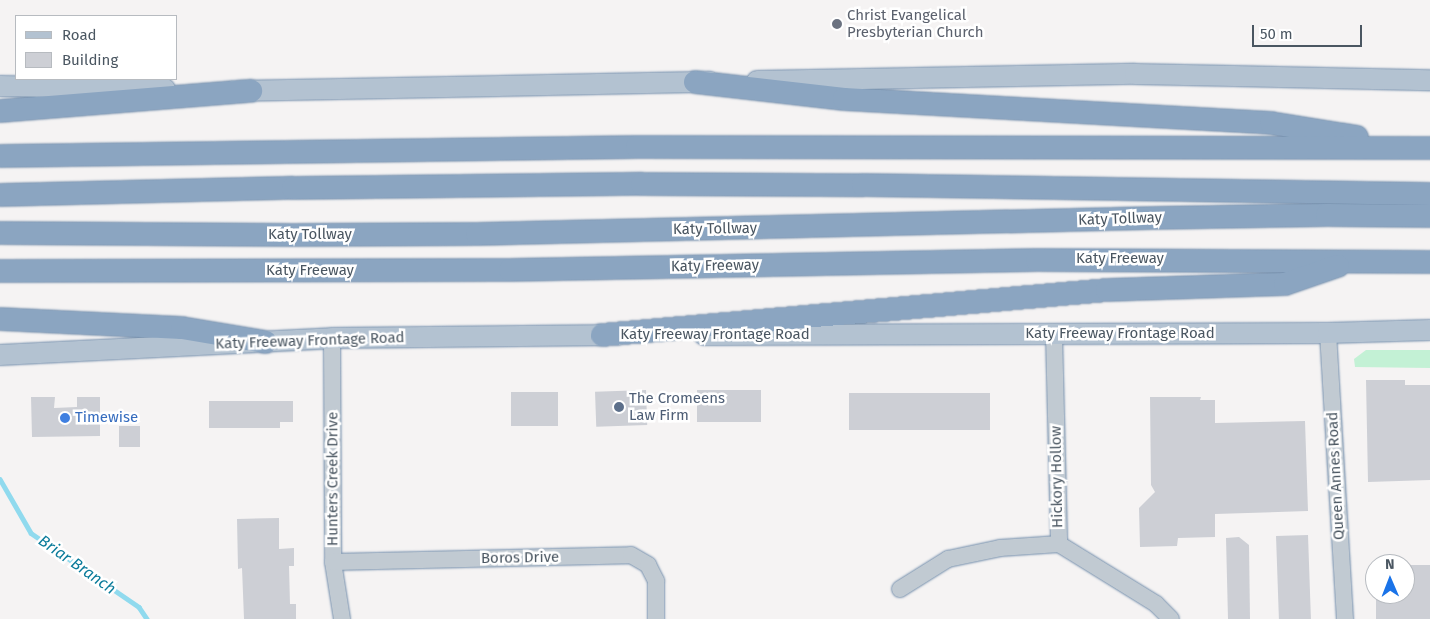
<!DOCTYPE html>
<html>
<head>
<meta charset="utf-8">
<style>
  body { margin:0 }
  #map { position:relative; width:1430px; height:619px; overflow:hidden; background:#f5f3f3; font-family:"Fira Sans",sans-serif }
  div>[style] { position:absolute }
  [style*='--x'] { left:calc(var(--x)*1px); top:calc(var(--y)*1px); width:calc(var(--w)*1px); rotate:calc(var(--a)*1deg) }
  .green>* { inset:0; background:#c3f1d5 }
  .stream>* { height:4.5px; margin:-2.25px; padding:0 2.25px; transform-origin:2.25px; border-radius:2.25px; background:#90daee }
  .building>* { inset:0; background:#cdcfd5; transform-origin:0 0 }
  .roads { filter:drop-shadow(0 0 1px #7690ad) drop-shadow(0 0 1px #7690ad) }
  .minor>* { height:16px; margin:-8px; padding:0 8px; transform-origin:8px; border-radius:8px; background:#c1cad2 }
  .major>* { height:20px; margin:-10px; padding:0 10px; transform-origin:10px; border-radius:10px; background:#b3c2d1 }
  .highway>* { height:22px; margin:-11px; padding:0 11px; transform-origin:11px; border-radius:11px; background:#8ba5c1 }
  .dots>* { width:14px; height:14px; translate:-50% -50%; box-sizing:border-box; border:2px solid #fff; border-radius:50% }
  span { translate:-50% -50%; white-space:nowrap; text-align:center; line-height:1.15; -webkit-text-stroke:5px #fff; paint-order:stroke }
  .worship-label { font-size:15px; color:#5b616d }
  .left { translate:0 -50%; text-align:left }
  .street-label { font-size:15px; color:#4a5661 }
  .service-label { font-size:15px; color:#4e5e75 }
  .shop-label { font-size:15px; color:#366cbe }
  .water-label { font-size:16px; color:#0c7c9b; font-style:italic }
  .legend { position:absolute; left:15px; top:15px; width:162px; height:65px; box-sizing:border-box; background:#fff; border:1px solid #b7bbc0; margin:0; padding:6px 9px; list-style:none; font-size:15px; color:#4a5661 }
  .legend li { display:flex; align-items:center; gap:10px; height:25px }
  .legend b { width:25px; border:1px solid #b7bbc0 }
  .north { position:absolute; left:1365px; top:554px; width:50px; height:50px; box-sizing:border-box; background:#fff; border:1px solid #b7bbc0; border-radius:50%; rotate:359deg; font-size:14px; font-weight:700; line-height:20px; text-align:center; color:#4a5661 }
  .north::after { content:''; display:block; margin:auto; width:18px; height:22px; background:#1a73e8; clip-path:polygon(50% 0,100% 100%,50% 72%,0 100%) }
  .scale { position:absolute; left:1252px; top:25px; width:110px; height:22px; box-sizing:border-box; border:2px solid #4a5661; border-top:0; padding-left:6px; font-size:15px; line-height:18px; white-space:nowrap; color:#4a5661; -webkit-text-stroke:4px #fff; paint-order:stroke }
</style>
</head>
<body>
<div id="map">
  <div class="green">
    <i style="clip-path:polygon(1366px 350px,1430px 350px,1430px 368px,1355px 367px,1354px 359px)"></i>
  </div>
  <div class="stream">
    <i style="--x:0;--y:479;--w:62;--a:60.1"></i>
    <i style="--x:31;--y:533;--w:131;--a:34.4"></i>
    <i style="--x:139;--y:607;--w:14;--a:56"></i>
  </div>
  <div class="building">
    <i style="clip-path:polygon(1366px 380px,1405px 380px,1405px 385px,1430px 385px,1430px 480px,1368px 482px)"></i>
    <i style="left:646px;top:390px;width:35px;height:51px;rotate:88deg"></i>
    <i style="left:697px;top:390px;width:64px;height:32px"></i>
    <i style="left:558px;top:392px;width:34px;height:47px;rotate:90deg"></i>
    <i style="left:990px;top:393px;width:37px;height:141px;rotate:90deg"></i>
    <i style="clip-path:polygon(31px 397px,55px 397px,54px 408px,77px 407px,77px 397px,100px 397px,100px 436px,32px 437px)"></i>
    <i style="clip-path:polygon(1150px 397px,1201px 397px,1200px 400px,1215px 400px,1215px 423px,1305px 421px,1308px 511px,1215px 514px,1215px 537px,1178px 538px,1177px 546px,1140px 547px,1139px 508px,1155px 492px,1151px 485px)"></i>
    <i style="clip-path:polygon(209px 401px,293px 401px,293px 422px,280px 422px,280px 428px,209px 428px)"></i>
    <i style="left:140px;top:426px;width:21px;height:21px;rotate:90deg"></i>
    <i style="clip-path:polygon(279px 518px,279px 549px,294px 548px,294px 566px,289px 566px,290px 604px,296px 604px,296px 619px,244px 619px,242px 568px,238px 569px,237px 519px)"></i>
    <i style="left:1308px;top:535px;width:84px;height:32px;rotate:88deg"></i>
    <i style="clip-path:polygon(1239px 537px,1249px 545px,1250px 619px,1228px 619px,1226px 538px)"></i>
    <i style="clip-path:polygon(1405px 565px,1430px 565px,1430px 619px,1376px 619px,1376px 594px,1405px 594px)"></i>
  </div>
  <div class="roads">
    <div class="minor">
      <i style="--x:1328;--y:333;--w:287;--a:86.6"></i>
      <i style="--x:1054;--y:334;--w:210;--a:88.6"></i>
      <i style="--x:332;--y:338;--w:224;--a:89.7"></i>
      <i style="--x:333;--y:562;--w:58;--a:81"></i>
      <i style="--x:1059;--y:544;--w:114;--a:31.7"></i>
      <i style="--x:1156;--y:604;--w:21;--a:45"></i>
      <i style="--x:333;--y:562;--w:298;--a:-1.3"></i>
      <i style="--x:631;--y:555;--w:20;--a:30"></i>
      <i style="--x:648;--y:565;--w:18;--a:63"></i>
      <i style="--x:656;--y:581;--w:38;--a:90"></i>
      <i style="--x:900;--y:589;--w:57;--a:-32"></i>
      <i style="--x:948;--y:559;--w:53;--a:-11.9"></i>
      <i style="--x:1000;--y:548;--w:59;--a:-3.9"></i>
    </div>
    <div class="major">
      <i style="--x:757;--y:81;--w:378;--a:-1.1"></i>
      <i style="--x:1135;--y:74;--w:295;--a:1.2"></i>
      <i style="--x:0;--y:86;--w:165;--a:1"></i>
      <i style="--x:234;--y:91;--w:476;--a:-1.1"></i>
      <i style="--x:704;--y:335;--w:624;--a:-0.18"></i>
      <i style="--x:1328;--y:333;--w:102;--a:-1.7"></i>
      <i style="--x:0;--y:355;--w:332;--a:-2.9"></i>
      <i style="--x:332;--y:338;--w:286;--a:-0.6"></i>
    </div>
    <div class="highway">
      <i style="--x:695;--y:82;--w:150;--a:6.5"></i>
      <i style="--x:844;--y:99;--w:428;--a:3.2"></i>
      <i style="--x:1271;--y:123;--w:87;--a:9.2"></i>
      <i style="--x:0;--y:111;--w:252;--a:-4.6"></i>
      <i style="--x:0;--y:156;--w:637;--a:-0.81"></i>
      <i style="--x:637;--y:147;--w:793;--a:0.07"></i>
      <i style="--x:0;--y:195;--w:293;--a:-1.4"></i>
      <i style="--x:293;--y:188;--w:349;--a:-0.7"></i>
      <i style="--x:642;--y:184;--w:221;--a:0.3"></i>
      <i style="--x:863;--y:185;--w:567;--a:0.91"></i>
      <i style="--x:0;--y:233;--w:293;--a:0.4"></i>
      <i style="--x:293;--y:235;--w:184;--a:-0.3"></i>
      <i style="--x:477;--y:234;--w:675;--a:-1.36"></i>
      <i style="--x:1152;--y:218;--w:175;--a:-1"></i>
      <i style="--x:1327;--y:215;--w:103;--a:0.6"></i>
      <i style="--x:0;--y:271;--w:510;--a:-0.11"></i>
      <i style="--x:510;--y:270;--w:527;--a:-1.09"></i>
      <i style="--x:1037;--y:260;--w:393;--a:0.3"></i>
      <i style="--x:0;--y:319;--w:182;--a:2.8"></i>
      <i style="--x:182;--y:328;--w:85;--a:9.5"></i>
      <i style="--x:602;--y:335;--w:507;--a:-5.09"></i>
      <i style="--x:1107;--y:290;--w:178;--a:-1.9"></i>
      <i style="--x:1285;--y:284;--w:56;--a:-18.8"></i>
    </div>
  </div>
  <div class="dots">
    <i style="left:837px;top:24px;background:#6b7280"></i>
    <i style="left:619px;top:407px;background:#5c6f8a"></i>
    <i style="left:65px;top:418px;background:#3f7fe0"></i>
  </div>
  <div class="worship-label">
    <span class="left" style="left:847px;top:24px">Christ Evangelical<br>Presbyterian Church</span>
  </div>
  <div class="street-label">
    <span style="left:1120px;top:219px;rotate:-2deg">Katy Tollway</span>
    <span style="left:715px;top:229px;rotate:-1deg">Katy Tollway</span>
    <span style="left:310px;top:235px">Katy Tollway</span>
    <span style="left:1120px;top:259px">Katy Freeway</span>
    <span style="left:715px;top:266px;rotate:-1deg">Katy Freeway</span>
    <span style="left:310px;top:271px">Katy Freeway</span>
    <span style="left:1120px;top:334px">Katy Freeway Frontage Road</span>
    <span style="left:715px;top:335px">Katy Freeway Frontage Road</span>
    <span style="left:310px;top:341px;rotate:-2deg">Katy Freeway Frontage Road</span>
    <span style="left:1336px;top:476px;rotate:-93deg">Queen Annes Road</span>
    <span style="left:1057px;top:477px;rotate:-91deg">Hickory Hollow</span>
    <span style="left:333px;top:479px;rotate:-90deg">Hunters Creek Drive</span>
    <span style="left:520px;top:558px;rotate:-1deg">Boros Drive</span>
  </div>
  <div class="service-label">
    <span class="left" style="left:629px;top:407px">The Cromeens<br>Law Firm</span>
  </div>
  <div class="shop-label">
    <span class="left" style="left:75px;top:418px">Timewise</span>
  </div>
  <div class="water-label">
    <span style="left:77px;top:565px;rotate:35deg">Briar Branch</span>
  </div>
  <ul class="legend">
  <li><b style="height:6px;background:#b3c2d1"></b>Road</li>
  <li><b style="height:14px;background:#cdcfd5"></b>Building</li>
  </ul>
  <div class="north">N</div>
  <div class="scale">50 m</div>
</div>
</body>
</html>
